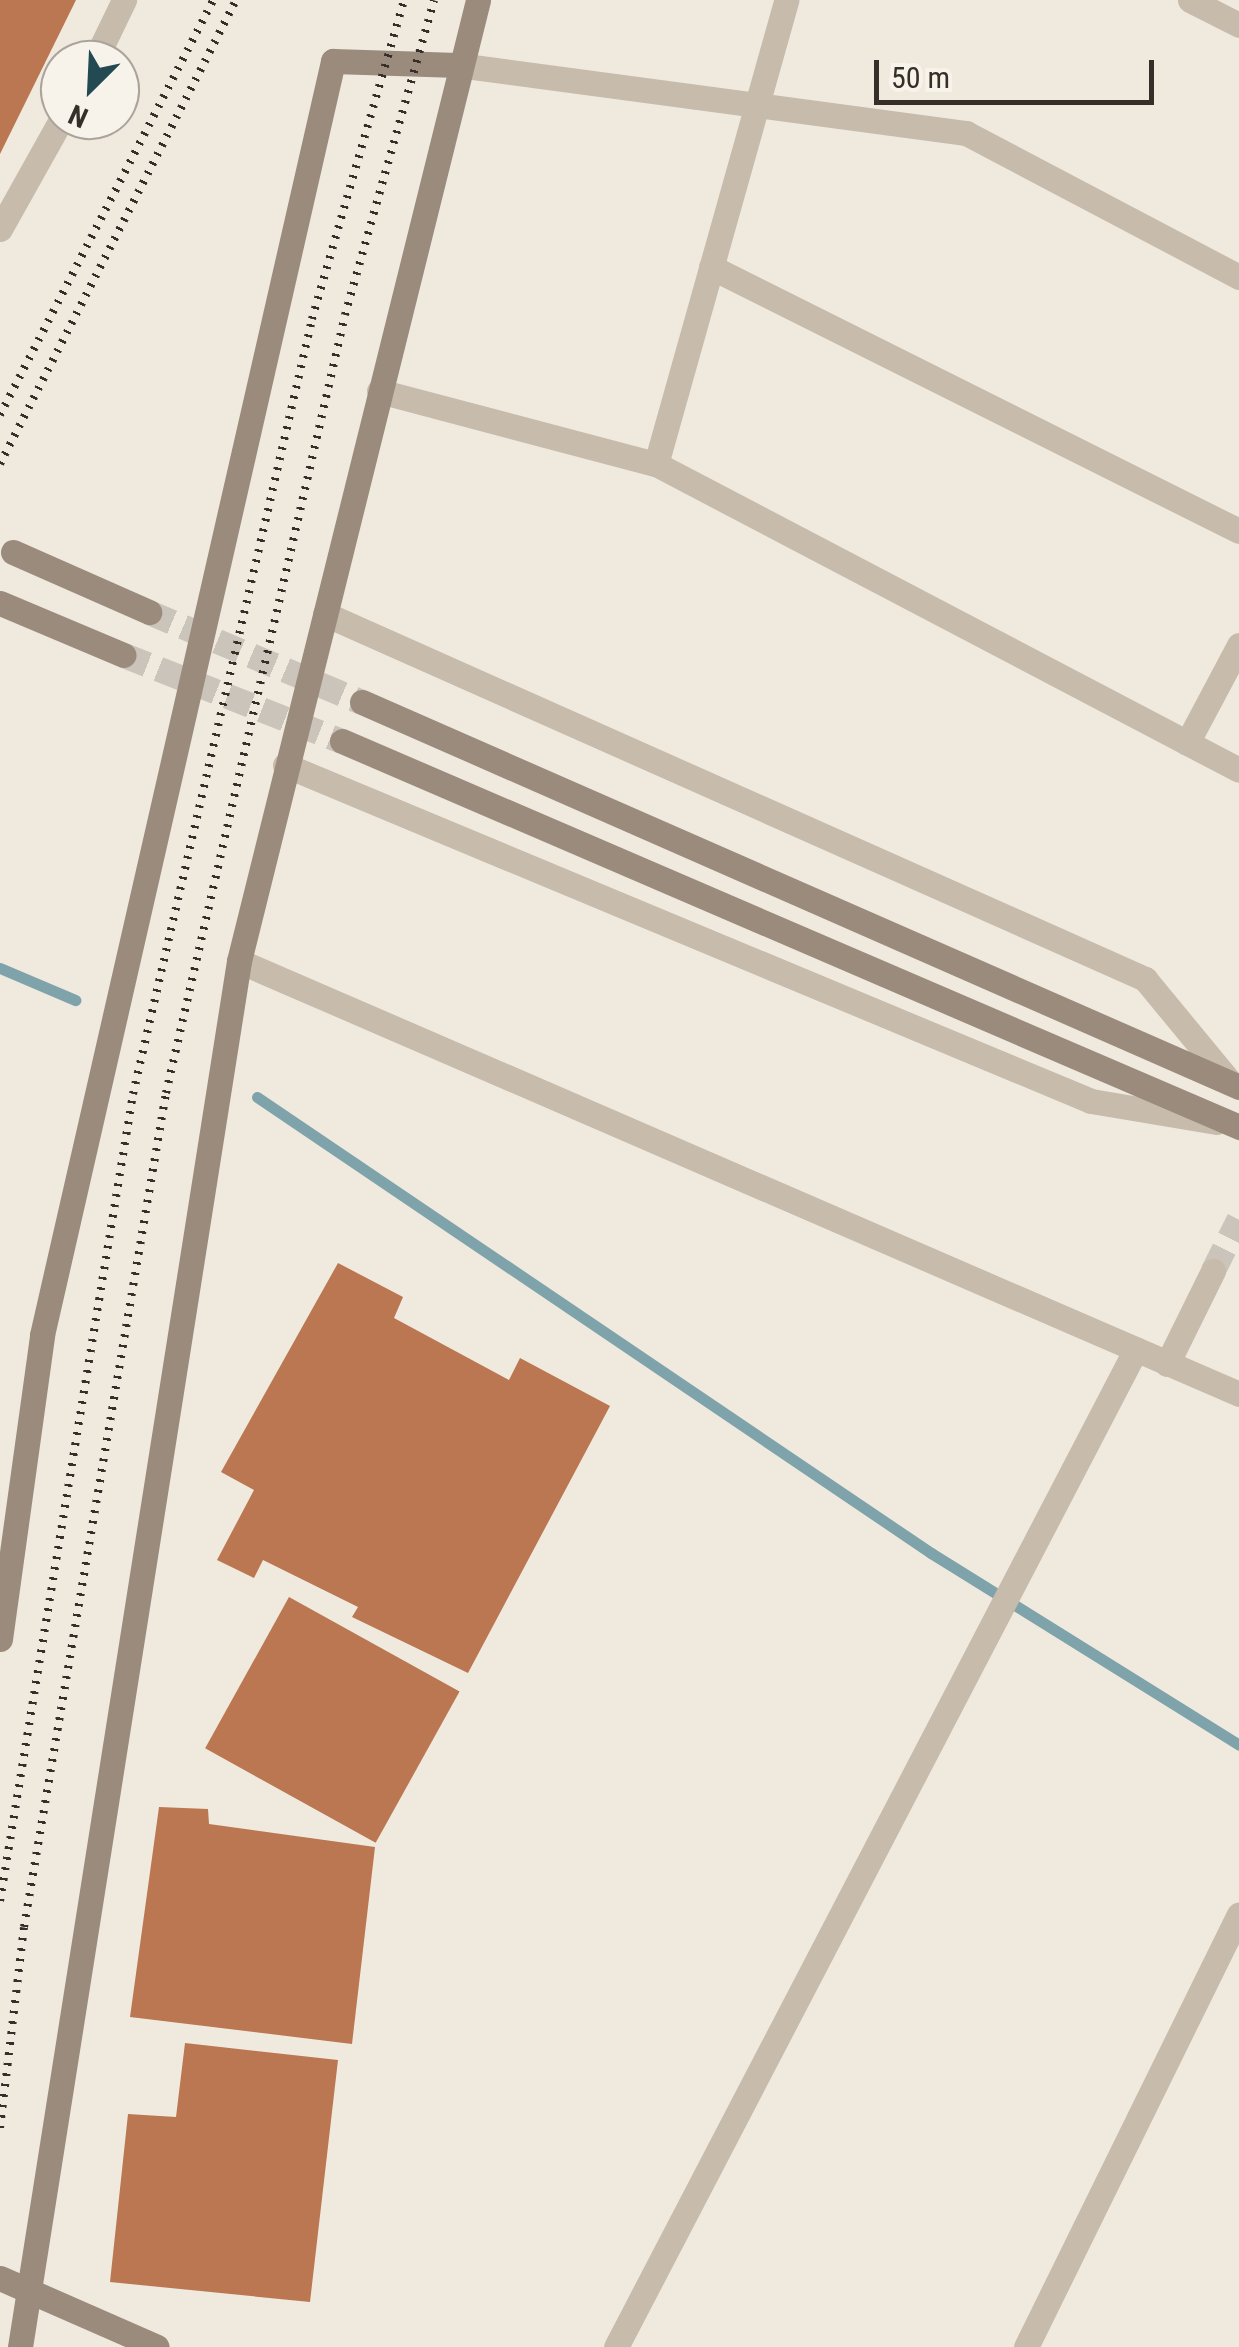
<!DOCTYPE html>
<html>
<head>
<meta charset="utf-8">
<style>
  body { margin:0 }
  #map { position:relative; width:1239px; height:2347px; overflow:hidden; background:#f0e9de; font-family:"Roboto Condensed",sans-serif }
  div>[style] { position:absolute }
  [style*='--x'] { left:calc(var(--x)*1px); top:calc(var(--y)*1px); width:calc(var(--w)*1px); rotate:calc(var(--a)*1deg) }
  .stream>* { height:11px; margin:-5.5px; padding:0 5.5px; transform-origin:5.5px; border-radius:5.5px; background:#7fa3aa }
  .building>* { inset:0; background:#ba7751; transform-origin:0 0 }
  .street-tunnel>* { height:25px; margin-top:-12.5px; transform-origin:0; background:repeating-linear-gradient(90deg,#cbc4ba 0 25px,transparent 0 37px) }
  .secondary-tunnel>* { height:25px; margin-top:-12.5px; transform-origin:0; background:repeating-linear-gradient(90deg,#cbc4ba 0 25px,transparent 0 37px) }
  .street>* { height:25px; margin:-12.5px; padding:0 12.5px; transform-origin:12.5px; border-radius:12.5px; background:#c7bbab }
  .secondary>* { height:25px; margin:-12.5px; padding:0 12.5px; transform-origin:12.5px; border-radius:12.5px; background:#9a8b7c }
  .rail>* { height:8px; margin-top:-4px; transform-origin:0; background:repeating-linear-gradient(90deg,#352e29 0 2.5px,transparent 0 10.5px) }
  span { translate:-50% -50%; white-space:nowrap; text-align:center; line-height:1.15; -webkit-text-stroke:8px #f8f3ea; paint-order:stroke }
  .north { position:absolute; left:40px; top:40px; width:100px; height:100px; box-sizing:border-box; background:#f8f3ea; border:2px solid #aaa49d; border-radius:50%; rotate:204deg; font-size:28px; font-weight:700; line-height:40px; text-align:center; color:#352e29 }
  .north::after { content:''; display:block; margin:auto; width:35px; height:45px; background:#234a53; clip-path:polygon(50% 0,100% 100%,50% 72%,0 100%) }
  .scale { position:absolute; left:874px; top:60px; width:280px; height:45px; box-sizing:border-box; border:5px solid #352e29; border-top:0; padding-left:12px; font-size:30px; line-height:35px; white-space:nowrap; color:#352e29; -webkit-text-stroke:8px #f8f3ea; paint-order:stroke }
</style>
</head>
<body>
<div id="map">
  <div class="stream">
    <i style="--x:0;--y:968;--w:82;--a:23.1"></i>
    <i style="--x:257;--y:1097;--w:814;--a:34.08"></i>
    <i style="--x:931;--y:1553;--w:363;--a:31.9"></i>
  </div>
  <div class="building">
    <i style="clip-path:polygon(0 0,76px 0,0 154px)"></i>
    <i style="clip-path:polygon(338px 1263px,403px 1297px,394px 1318px,509px 1380px,520px 1358px,610px 1406px,468px 1673px,352px 1617px,358px 1607px,263px 1560px,254px 1578px,217px 1560px,254px 1490px,221px 1472px)"></i>
    <i style="left:289px;top:1597px;width:195px;height:173px;rotate:29deg"></i>
    <i style="clip-path:polygon(159px 1807px,208px 1809px,209px 1824px,375px 1847px,352px 2044px,130px 2017px)"></i>
    <i style="clip-path:polygon(185px 2043px,338px 2060px,310px 2302px,110px 2282px,128px 2114px,176px 2117px)"></i>
  </div>
  <div class="street-tunnel">
    <i style="--x:1213;--y:1271;--w:58;--a:-63.4"></i>
  </div>
  <div class="secondary-tunnel">
    <i style="--x:149;--y:612;--w:231;--a:22.9"></i>
    <i style="--x:124;--y:655;--w:234;--a:21.5"></i>
  </div>
  <div class="street">
    <i style="--x:1190;--y:0;--w:55;--a:27"></i>
    <i style="--x:95;--y:60;--w:67;--a:-64.2"></i>
    <i style="--x:458;--y:65;--w:513;--a:7.62"></i>
    <i style="--x:966;--y:133;--w:309;--a:27.8"></i>
    <i style="--x:0;--y:229;--w:125;--a:-60.8"></i>
    <i style="--x:711;--y:267;--w:590;--a:26.57"></i>
    <i style="--x:379;--y:391;--w:286;--a:14.8"></i>
    <i style="--x:656;--y:464;--w:658;--a:27.69"></i>
    <i style="--x:656;--y:464;--w:482;--a:-74.3"></i>
    <i style="--x:325;--y:614;--w:898;--a:23.99"></i>
    <i style="--x:1145;--y:979;--w:134;--a:50.5"></i>
    <i style="--x:1187;--y:743;--w:111;--a:-62"></i>
    <i style="--x:285;--y:765;--w:873;--a:22.63"></i>
    <i style="--x:1091;--y:1101;--w:127;--a:9.5"></i>
    <i style="--x:239;--y:961;--w:1090;--a:23.41"></i>
    <i style="--x:1167;--y:1364;--w:104;--a:-63.7"></i>
    <i style="--x:616;--y:2347;--w:1125;--a:-62.48"></i>
    <i style="--x:1026;--y:2347;--w:482;--a:-63.8"></i>
  </div>
  <div class="secondary">
    <i style="--x:13;--y:552;--w:149;--a:23.8"></i>
    <i style="--x:0;--y:603;--w:134;--a:22.8"></i>
    <i style="--x:362;--y:702;--w:958;--a:23.7"></i>
    <i style="--x:342;--y:741;--w:977;--a:23.28"></i>
    <i style="--x:0;--y:1639;--w:307;--a:-82.1"></i>
    <i style="--x:42;--y:1335;--w:1307;--a:-77.13"></i>
    <i style="--x:333;--y:61;--w:125;--a:1.8"></i>
    <i style="--x:0;--y:2278;--w:171;--a:23.7"></i>
    <i style="--x:20;--y:2347;--w:1403;--a:-81.02"></i>
    <i style="--x:239;--y:961;--w:990;--a:-76.03"></i>
  </div>
  <div class="rail">
    <i style="--x:0;--y:415;--w:466;--a:-62.8"></i>
    <i style="--x:0;--y:464;--w:521;--a:-63.04"></i>
    <i style="--x:0;--y:1901;--w:818;--a:-80.64"></i>
    <i style="--x:133;--y:1094;--w:795;--a:-76.99"></i>
    <i style="--x:312;--y:319;--w:332;--a:-73.9"></i>
    <i style="--x:0;--y:2128;--w:202;--a:-83.2"></i>
    <i style="--x:24;--y:1927;--w:846;--a:-80.34"></i>
    <i style="--x:166;--y:1093;--w:798;--a:-77.04"></i>
    <i style="--x:345;--y:315;--w:327;--a:-74.2"></i>
  </div>
  <div class="north">N</div>
  <div class="scale">50 m</div>
</div>
</body>
</html>
